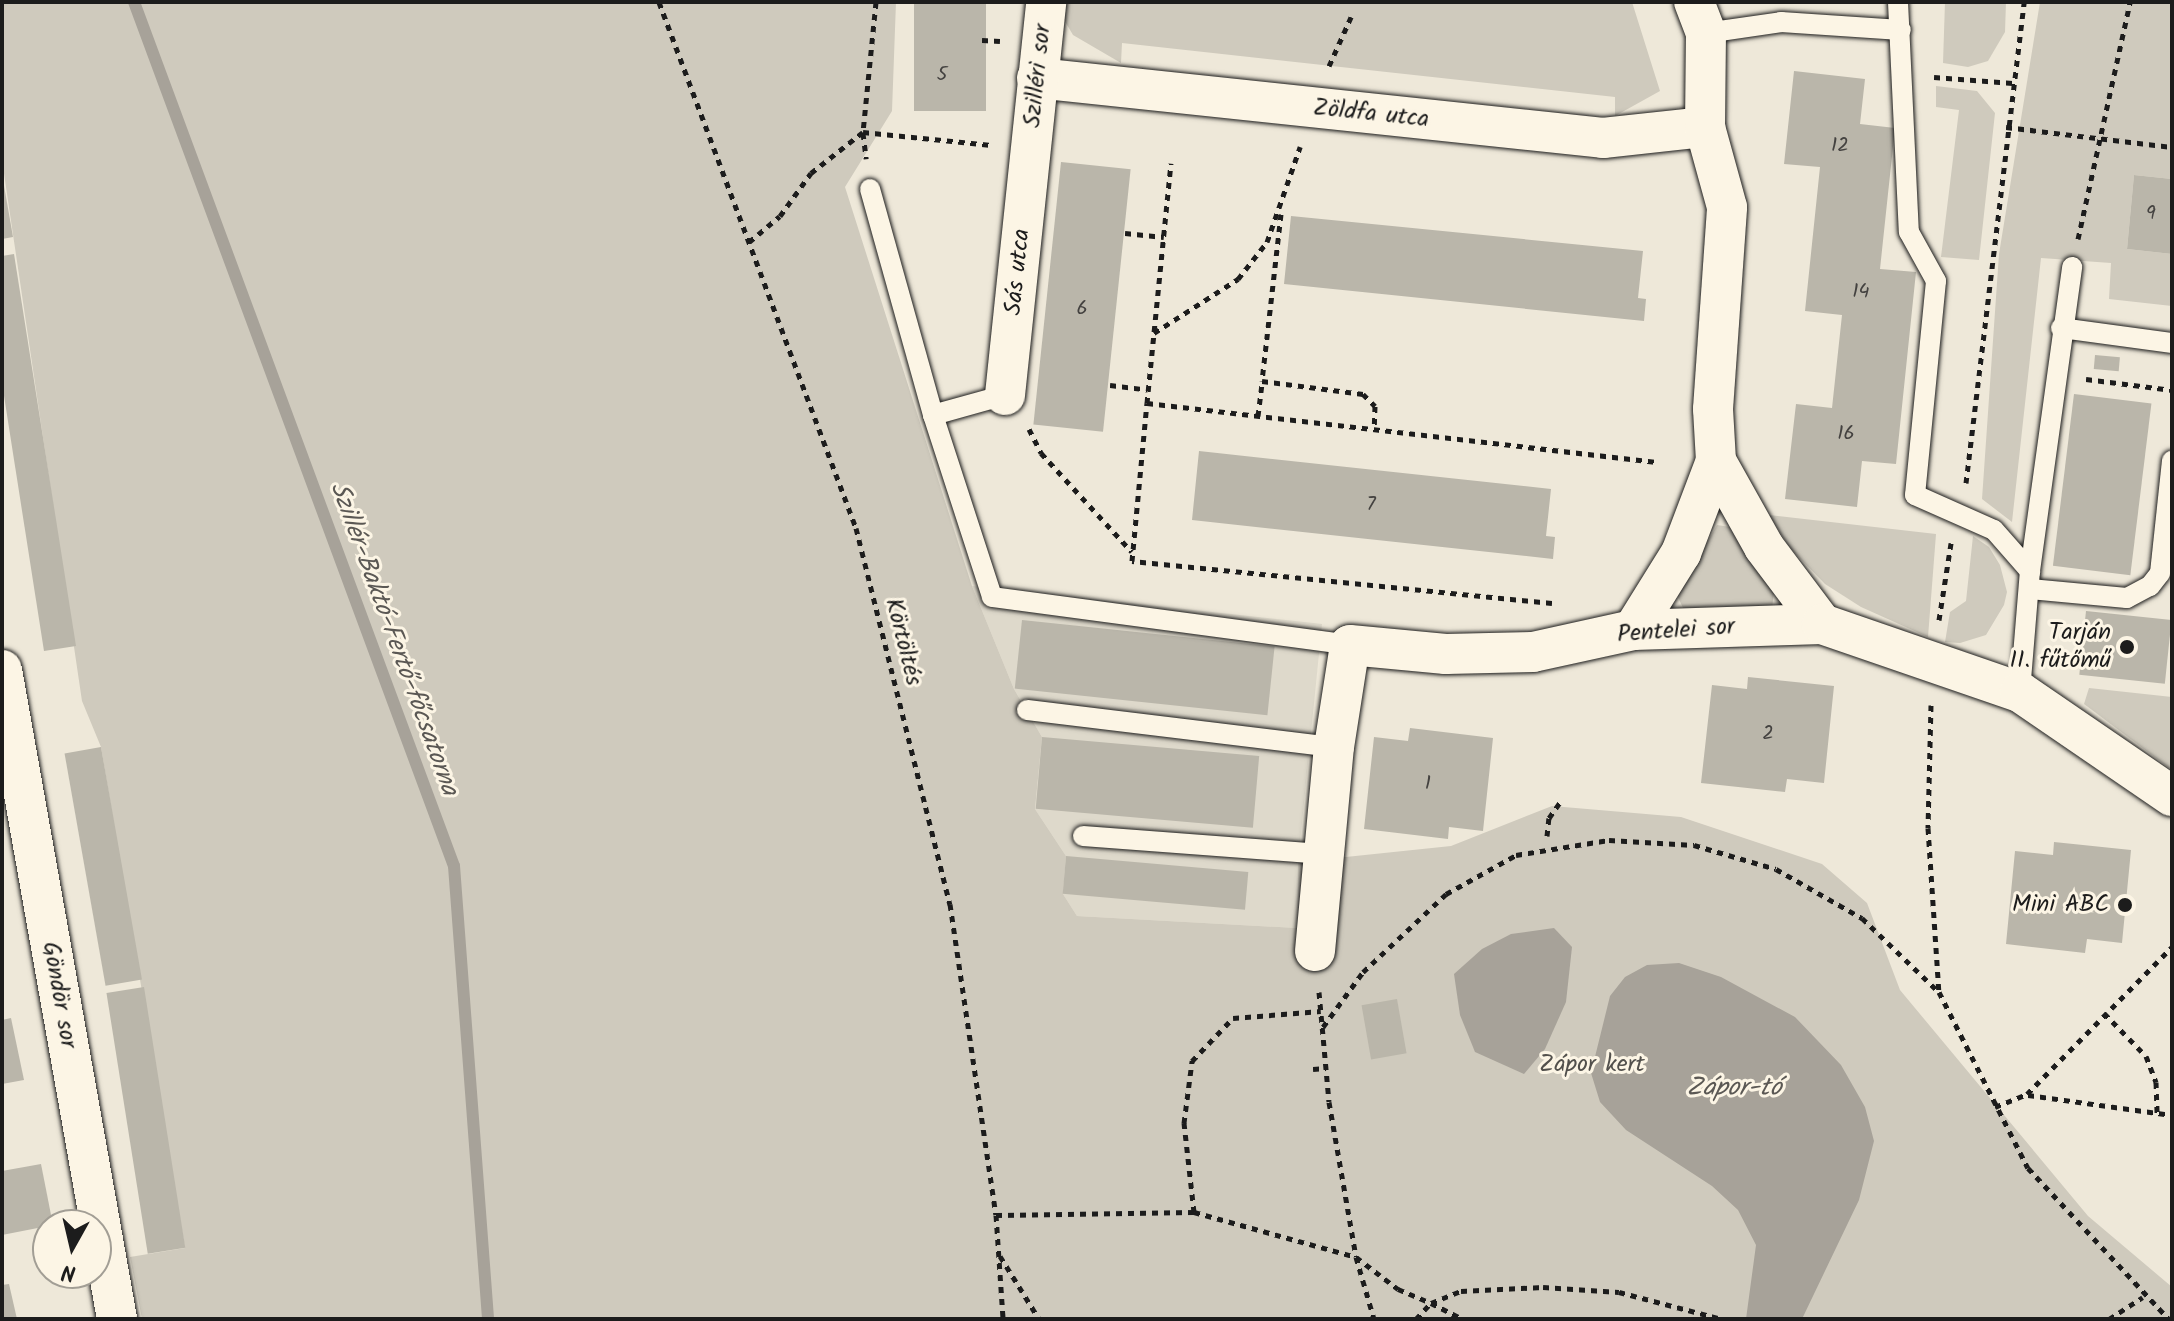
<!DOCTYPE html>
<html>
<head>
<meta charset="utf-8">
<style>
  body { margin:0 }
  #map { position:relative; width:2174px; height:1321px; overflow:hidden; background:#eee8d9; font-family:Kalam,sans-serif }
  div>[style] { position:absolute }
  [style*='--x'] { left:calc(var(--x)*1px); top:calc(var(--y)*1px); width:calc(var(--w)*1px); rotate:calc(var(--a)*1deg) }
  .built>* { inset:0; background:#ded9cb }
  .green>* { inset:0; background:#cfcabd }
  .water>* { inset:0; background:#a7a299 }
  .stream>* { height:12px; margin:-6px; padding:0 6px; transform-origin:6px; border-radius:6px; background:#a7a299 }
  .building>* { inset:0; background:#bab6aa; transform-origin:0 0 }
  .path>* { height:5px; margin-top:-2.5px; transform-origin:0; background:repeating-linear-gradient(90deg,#1c1c1c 0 6px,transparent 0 12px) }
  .roads { filter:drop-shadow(0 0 2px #1c1c1c) drop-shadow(0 0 2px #1c1c1c) }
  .service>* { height:20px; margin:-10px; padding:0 10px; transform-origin:10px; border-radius:10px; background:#fcf5e5 }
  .minor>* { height:40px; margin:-20px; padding:0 20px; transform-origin:20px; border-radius:20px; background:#fcf5e5 }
  .dots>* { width:22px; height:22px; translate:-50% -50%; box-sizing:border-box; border:4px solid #fcf5e5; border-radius:50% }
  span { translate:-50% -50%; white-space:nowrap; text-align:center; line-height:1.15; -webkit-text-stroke:6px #fcf5e5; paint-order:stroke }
  .number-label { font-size:20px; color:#444240 }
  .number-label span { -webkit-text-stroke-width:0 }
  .street-label { font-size:24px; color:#1c1c1c }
  .poi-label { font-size:24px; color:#1c1c1c }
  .right { translate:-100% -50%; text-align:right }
  .park-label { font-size:24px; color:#52504c }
  .water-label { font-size:26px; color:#5b5854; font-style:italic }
  .frame { position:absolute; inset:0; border:4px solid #1c1c1c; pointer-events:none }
  .north { position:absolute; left:32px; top:1209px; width:80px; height:80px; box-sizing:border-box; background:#fcf5e5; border:2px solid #a29e95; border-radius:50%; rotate:188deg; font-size:22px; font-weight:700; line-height:32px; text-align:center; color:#1c1c1c }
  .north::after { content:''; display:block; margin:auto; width:28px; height:36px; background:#1c1c1c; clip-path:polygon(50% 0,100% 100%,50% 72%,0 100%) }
</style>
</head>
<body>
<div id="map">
  <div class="built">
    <i style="clip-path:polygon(972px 586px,1322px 624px,1298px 862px,1297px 928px,1077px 916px,1063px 894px,1066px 856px,1035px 809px,1042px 737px,1014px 689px)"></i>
  </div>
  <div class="green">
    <i style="clip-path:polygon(2px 2px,896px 2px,892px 111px,845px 187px,972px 586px,1014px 689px,1042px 737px,1035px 809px,1066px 856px,1063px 894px,1077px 916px,1297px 928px,1298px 862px,1451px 846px,1552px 806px,1681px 817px,1822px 864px,1867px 903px,1900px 990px,2088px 1216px,2172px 1287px,2172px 1319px,142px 1319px,130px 1257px,185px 1248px,101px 747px,82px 701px,2px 160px)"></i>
    <i style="clip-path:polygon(1061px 2px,1632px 2px,1660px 91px,1615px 116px,1615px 97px,1122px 43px,1121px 63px,1073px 35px,1060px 13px)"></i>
    <i style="clip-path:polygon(1945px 2px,2006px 2px,2005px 32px,1988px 61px,1968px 67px,1943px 63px)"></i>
    <i style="clip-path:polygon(2040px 2px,2172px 2px,2172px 179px,2134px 175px,2127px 249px,2172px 254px,2172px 306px,2109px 299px,2111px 263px,2041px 258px,2012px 522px,1982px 499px,1999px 254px)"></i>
    <i style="clip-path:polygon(1936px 86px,1977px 91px,1995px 113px,1979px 260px,1941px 257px,1959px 110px,1936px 107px)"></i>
    <i style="clip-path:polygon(1769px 515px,1936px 534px,1928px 637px,1861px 607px,1825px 584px,1790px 548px)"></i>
    <i style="clip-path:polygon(1717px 525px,1730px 527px,1774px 592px,1772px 608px,1691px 613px,1683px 608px,1677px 595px)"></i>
    <i style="clip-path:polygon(1973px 536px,1989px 547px,2000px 565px,2007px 592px,2004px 605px,1986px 635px,1960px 643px,1945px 642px,1950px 612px,1966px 601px)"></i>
    <i style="clip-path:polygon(2089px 688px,2172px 697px,2172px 770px,2084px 704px)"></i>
  </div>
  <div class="water">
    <i style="clip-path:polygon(1554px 928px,1572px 947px,1566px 1002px,1545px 1049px,1524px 1074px,1475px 1052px,1460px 1015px,1454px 974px,1482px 949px,1511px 934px)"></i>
    <i style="clip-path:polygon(1679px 963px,1721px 977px,1795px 1017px,1841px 1065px,1865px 1107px,1874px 1141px,1859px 1200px,1802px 1319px,1746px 1319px,1756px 1245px,1738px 1210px,1712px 1186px,1626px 1130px,1600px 1102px,1591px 1073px,1610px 996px,1625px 977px,1647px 965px)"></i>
  </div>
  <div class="stream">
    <i style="--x:134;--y:2;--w:921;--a:69.68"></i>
    <i style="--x:454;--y:866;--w:454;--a:85.7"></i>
  </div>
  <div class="building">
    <i style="left:914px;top:2px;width:72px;height:109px"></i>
    <i style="clip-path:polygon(1794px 71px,1865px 79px,1860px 124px,1895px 128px,1880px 269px,1916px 272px,1896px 464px,1862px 461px,1857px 507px,1785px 499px,1796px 404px,1832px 408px,1842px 315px,1805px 311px,1820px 167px,1784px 164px)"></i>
    <i style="left:1061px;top:162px;width:70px;height:264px;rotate:6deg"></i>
    <i style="clip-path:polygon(2px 174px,13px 237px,2px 239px)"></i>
    <i style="clip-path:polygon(2134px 175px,2172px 179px,2172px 254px,2127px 249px)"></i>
    <i style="clip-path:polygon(1291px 216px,1643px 251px,1638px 298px,1646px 299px,1644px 321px,1284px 284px)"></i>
    <i style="clip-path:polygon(14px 254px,76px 646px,44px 651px,2px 383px,2px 256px)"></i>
    <i style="left:2095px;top:355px;width:25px;height:14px;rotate:5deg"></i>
    <i style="left:2074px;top:394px;width:78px;height:173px;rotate:7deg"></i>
    <i style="clip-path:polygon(1199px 451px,1551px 489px,1546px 536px,1555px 537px,1553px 559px,1192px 520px)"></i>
    <i style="left:2086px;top:611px;width:86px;height:64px;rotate:6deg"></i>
    <i style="left:1022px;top:620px;width:254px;height:69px;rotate:6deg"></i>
    <i style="clip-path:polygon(1748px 677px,1834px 686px,1824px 783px,1787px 779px,1785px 792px,1701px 783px,1712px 685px,1747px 689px)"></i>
    <i style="clip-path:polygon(1410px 728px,1493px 738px,1483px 831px,1449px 827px,1448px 839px,1364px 829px,1374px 737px,1408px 741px)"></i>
    <i style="left:1042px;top:737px;width:218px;height:72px;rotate:5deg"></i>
    <i style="left:101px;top:747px;width:236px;height:37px;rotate:80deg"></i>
    <i style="clip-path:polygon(2054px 842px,2131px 850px,2122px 943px,2087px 939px,2085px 953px,2006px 944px,2015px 851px,2053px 855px)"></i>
    <i style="left:1066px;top:856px;width:183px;height:38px;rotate:5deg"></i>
    <i style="left:144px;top:987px;width:264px;height:38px;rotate:81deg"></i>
    <i style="left:1397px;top:999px;width:55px;height:36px;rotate:80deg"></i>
    <i style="clip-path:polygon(11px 1018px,24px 1080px,2px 1084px,2px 1020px)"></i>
    <i style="clip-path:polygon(41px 1164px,53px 1225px,2px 1235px,2px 1171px)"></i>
    <i style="clip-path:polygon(9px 1284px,17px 1319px,2px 1319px,2px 1285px)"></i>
  </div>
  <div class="path">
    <i style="--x:659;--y:2;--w:562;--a:69.47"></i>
    <i style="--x:856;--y:528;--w:388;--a:76"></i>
    <i style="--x:950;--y:904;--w:314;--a:81.6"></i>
    <i style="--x:996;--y:1215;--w:104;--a:86.1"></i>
    <i style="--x:876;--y:2;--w:131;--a:95.7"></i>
    <i style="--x:863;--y:132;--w:129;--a:5.8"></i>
    <i style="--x:982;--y:40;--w:18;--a:3"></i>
    <i style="--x:1329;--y:66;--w:54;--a:-65.8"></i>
    <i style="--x:1934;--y:77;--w:79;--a:4.3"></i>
    <i style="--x:2006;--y:127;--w:167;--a:6.9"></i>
    <i style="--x:863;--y:133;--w:26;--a:83"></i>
    <i style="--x:1281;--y:214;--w:168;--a:96.5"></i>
    <i style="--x:1262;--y:381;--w:102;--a:7.3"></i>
    <i style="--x:1363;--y:394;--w:17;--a:45"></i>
    <i style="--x:1375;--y:406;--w:23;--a:92"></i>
    <i style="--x:1125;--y:233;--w:39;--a:6"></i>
    <i style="--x:2078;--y:239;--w:243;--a:-77.6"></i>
    <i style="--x:749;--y:242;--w:40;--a:-40"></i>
    <i style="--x:780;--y:216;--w:53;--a:-54.2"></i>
    <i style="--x:811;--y:173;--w:66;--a:-38.3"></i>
    <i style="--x:1154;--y:333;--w:100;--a:-32.7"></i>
    <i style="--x:1238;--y:279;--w:47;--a:-51.9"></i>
    <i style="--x:1267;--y:242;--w:101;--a:-70.8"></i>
    <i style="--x:2086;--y:379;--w:87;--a:7.3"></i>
    <i style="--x:1110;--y:385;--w:38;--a:7"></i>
    <i style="--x:1147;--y:403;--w:241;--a:-84.3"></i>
    <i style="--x:1258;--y:416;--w:35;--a:-83"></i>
    <i style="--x:1029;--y:429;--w:27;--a:63"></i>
    <i style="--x:1041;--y:453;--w:134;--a:47.4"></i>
    <i style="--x:1966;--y:483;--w:484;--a:-83.1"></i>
    <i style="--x:1552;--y:603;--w:422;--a:-174.3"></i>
    <i style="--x:1132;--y:561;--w:159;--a:-84.6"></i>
    <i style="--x:1147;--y:403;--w:513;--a:6.6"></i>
    <i style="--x:1939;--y:620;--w:78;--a:-81.1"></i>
    <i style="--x:1931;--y:705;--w:123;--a:91.4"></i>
    <i style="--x:1928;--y:828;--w:164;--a:86.2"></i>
    <i style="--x:1939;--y:992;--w:197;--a:63.2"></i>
    <i style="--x:2028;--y:1168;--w:207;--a:47"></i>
    <i style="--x:1547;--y:836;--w:18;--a:-84"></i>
    <i style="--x:1549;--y:818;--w:19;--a:-55"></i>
    <i style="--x:1319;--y:992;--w:110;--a:84.8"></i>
    <i style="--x:1329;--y:1102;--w:157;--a:80.1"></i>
    <i style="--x:1356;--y:1257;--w:65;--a:73.8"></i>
    <i style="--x:2104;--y:1013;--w:60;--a:45.7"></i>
    <i style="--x:2146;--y:1056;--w:28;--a:69"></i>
    <i style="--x:2156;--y:1082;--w:31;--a:88"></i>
    <i style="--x:1323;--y:1027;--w:68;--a:-54"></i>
    <i style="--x:1363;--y:972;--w:114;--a:-43.2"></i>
    <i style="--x:1446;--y:894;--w:80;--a:-29.1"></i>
    <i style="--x:1516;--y:855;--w:94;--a:-9.2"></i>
    <i style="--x:1609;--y:840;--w:85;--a:3.4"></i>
    <i style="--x:1694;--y:845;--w:85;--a:16.3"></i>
    <i style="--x:1776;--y:869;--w:99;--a:29.7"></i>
    <i style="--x:1862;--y:918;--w:107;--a:43.9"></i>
    <i style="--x:1313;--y:1069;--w:13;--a:-4"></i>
    <i style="--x:2028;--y:1095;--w:145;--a:7.9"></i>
    <i style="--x:1995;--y:1107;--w:35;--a:-22"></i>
    <i style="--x:2027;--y:1094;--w:206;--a:-45.4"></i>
    <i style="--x:1194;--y:1212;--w:90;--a:-96.4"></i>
    <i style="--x:1184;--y:1123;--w:63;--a:-82.6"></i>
    <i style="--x:1192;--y:1061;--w:59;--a:-46.4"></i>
    <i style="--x:1233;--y:1018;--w:88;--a:-4.5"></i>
    <i style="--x:996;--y:1215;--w:198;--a:-0.9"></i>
    <i style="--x:1194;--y:1212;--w:168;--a:15.5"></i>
    <i style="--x:1356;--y:1257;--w:53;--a:37.3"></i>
    <i style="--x:1398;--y:1289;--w:36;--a:23"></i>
    <i style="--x:1431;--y:1303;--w:32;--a:-22"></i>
    <i style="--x:1461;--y:1291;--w:82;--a:-2.8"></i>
    <i style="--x:1543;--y:1287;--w:76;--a:3.8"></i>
    <i style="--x:1619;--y:1292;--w:106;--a:14.7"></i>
    <i style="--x:1000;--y:1256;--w:74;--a:58.2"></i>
    <i style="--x:1416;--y:1319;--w:22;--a:-47"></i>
    <i style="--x:1431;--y:1303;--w:36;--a:27"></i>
    <i style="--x:2109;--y:1319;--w:40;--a:-32.9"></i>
  </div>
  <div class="roads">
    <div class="service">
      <i style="--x:1898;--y:2;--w:230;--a:87.3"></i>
      <i style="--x:1909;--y:232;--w:56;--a:61.1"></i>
      <i style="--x:1936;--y:281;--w:215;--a:95.6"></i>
      <i style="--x:1915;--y:495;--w:86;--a:23.9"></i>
      <i style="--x:1994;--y:530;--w:55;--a:48.7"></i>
      <i style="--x:1706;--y:33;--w:76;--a:-8.3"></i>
      <i style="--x:1781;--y:22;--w:120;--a:3.8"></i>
      <i style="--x:870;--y:189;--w:235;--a:74.4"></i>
      <i style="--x:933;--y:415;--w:191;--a:72"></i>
      <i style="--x:992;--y:597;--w:361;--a:7.6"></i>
      <i style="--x:2061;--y:328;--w:112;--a:7.7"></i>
      <i style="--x:933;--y:415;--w:75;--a:-15.5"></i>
      <i style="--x:2030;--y:589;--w:97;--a:5.3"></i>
      <i style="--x:2127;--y:598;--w:26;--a:-28"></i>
      <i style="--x:2150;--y:586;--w:16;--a:-52"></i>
      <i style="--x:2160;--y:573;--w:113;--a:-83.9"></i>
      <i style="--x:2020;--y:692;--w:121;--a:-85.3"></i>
      <i style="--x:2030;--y:571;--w:307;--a:-82.1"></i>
      <i style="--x:1027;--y:710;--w:309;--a:6.9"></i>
      <i style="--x:1083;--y:836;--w:242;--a:4.3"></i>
    </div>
    <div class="minor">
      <i style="--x:1037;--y:78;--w:569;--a:6.05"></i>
      <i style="--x:1603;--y:138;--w:103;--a:-6.2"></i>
      <i style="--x:1005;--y:395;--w:395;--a:-84"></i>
      <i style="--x:1716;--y:461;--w:98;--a:60.8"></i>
      <i style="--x:1764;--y:547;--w:96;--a:53"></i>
      <i style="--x:1633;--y:630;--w:91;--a:-58.1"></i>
      <i style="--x:1681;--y:553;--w:98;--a:-69.2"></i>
      <i style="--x:1716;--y:461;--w:52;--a:-93.3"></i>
      <i style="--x:1713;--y:409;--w:202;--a:-86"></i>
      <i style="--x:1727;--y:207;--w:83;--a:-105.4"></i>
      <i style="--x:1705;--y:127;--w:94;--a:-89.4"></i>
      <i style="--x:1706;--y:33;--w:33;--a:-111"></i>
      <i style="--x:2;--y:670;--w:659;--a:79.95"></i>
      <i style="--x:1315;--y:951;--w:205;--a:-84.7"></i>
      <i style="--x:1334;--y:747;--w:103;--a:-81.1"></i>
      <i style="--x:1350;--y:645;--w:96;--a:5.4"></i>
      <i style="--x:1446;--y:654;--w:87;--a:-1.3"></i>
      <i style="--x:1533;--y:652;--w:102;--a:-12.4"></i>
      <i style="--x:1633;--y:630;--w:189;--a:-1.8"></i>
      <i style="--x:1822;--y:624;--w:209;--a:19"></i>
      <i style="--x:2020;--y:692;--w:184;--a:34.4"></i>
    </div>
  </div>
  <div class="dots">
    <i style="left:2127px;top:647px;background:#1c1c1c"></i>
    <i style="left:2125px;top:905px;background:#1c1c1c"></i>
  </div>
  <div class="number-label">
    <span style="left:942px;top:75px">5</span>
    <span style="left:1840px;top:146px">12</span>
    <span style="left:2151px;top:214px">9</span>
    <span style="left:1861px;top:292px">14</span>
    <span style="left:1082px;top:309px">6</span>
    <span style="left:1846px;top:434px">16</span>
    <span style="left:1371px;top:505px">7</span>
    <span style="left:1768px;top:734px">2</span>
    <span style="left:1428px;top:784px">1</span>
  </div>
  <div class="street-label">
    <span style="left:1038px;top:76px;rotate:-84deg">Szilléri sor</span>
    <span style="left:1371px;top:114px;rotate:6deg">Zöldfa utca</span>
    <span style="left:1018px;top:272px;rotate:-84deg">Sás utca</span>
    <span style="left:1676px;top:631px;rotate:-4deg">Pentelei sor</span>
    <span style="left:903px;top:642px;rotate:76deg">Körtöltés</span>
    <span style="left:59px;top:995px;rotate:80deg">Göndör sor</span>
  </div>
  <div class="poi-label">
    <span class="right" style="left:2111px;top:647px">Tarján<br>II. fűtőmű</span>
    <span class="right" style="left:2109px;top:905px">Mini ABC</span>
  </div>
  <div class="park-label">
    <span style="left:1592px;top:1065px">Zápor kert</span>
  </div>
  <div class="water-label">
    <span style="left:393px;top:639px;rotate:70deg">Szillér-Baktó-Fertő-főcsatorna</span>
    <span style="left:1734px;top:1089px">Zápor-tó</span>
  </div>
  <div class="frame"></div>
  <div class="north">N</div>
</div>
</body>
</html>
